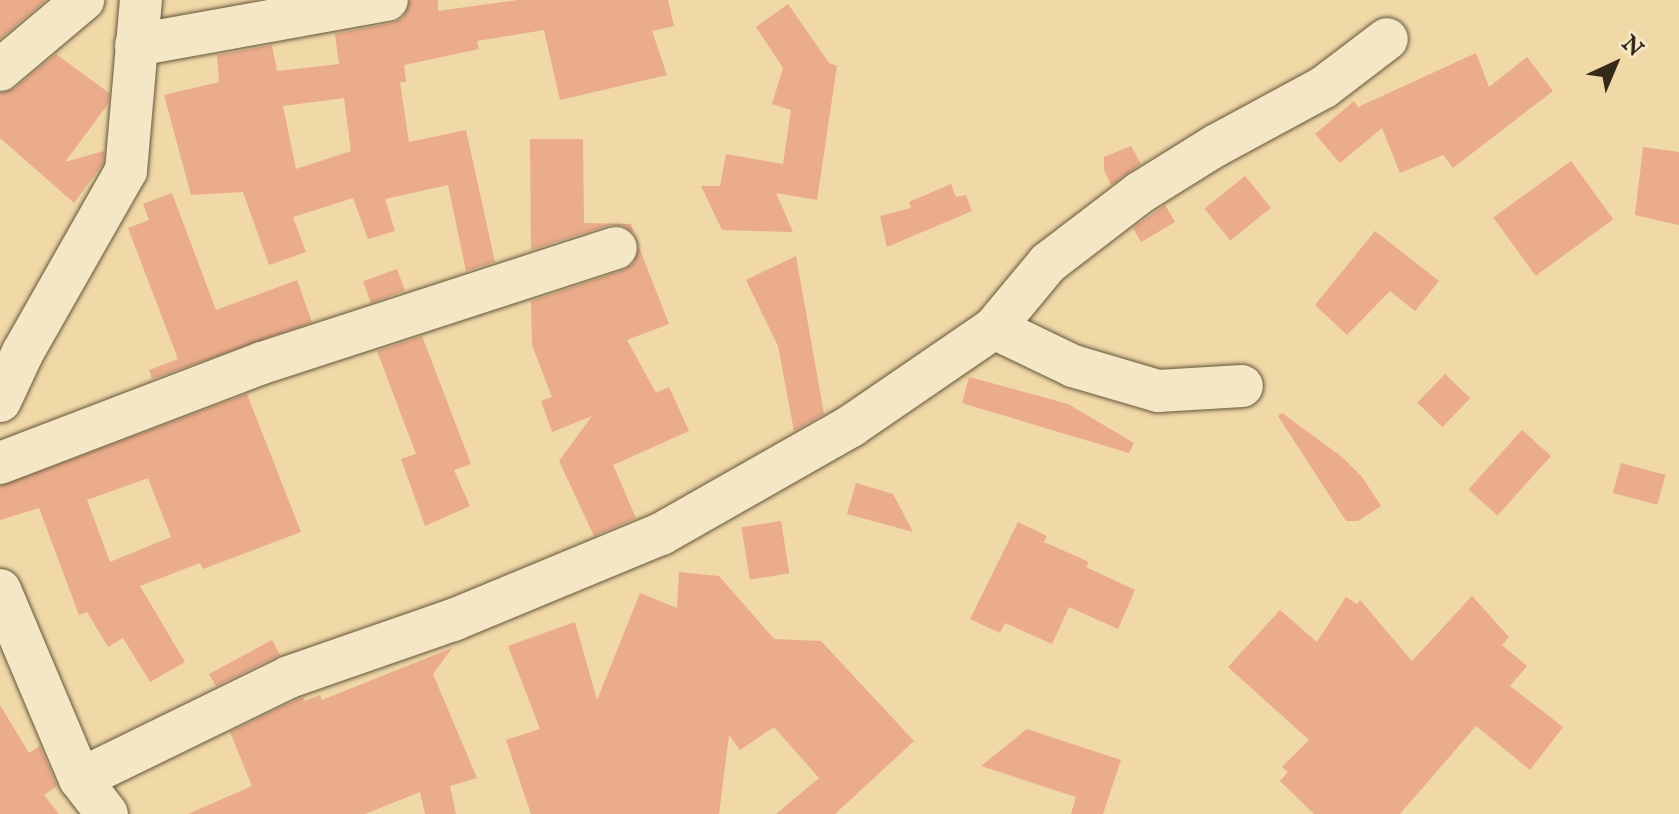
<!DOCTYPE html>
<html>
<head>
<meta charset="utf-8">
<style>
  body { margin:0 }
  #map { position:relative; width:1679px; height:814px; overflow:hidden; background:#f0d8a7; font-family:"IM FELL English",serif }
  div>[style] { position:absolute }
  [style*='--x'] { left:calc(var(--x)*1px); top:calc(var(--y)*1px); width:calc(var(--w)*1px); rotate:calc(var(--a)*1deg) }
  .building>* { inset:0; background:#eaac8a; transform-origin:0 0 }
  .roads { filter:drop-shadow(0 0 2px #64553c) drop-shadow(0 0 2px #64553c) }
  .minor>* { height:42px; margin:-21px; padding:0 21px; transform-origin:21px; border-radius:21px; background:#f5e6c6 }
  span { translate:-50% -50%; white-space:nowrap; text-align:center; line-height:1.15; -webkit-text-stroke:6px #f5e6c6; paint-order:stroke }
  .north { position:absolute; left:1575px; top:24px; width:80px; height:80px; -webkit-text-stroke:6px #f5e6c6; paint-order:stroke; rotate:44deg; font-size:22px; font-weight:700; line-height:32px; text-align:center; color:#352918 }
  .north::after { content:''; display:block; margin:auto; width:28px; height:36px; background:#352918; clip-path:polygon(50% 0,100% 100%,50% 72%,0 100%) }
</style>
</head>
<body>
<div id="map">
  <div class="building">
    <i style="clip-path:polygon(0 0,46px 0,0 39px)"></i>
    <i style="clip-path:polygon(evenodd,410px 0,438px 0,438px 11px,518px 0,668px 0,674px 26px,652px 31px,667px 75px,560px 100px,544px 30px,477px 41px,479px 49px,404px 65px,406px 82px,400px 82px,409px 142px,466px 130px,495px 262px,466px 271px,448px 185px,385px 199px,395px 231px,368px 239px,353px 198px,293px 217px,306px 252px,269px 265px,243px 192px,191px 195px,164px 95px,219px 82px,217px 55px,272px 45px,277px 71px,339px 64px,335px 34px,392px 23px,403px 18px,410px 0,344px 98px,351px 151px,296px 169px,283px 106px,344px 98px)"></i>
    <i style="clip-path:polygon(788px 4px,829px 63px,837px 66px,817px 200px,776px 193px,793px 232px,722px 230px,701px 186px,720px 186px,726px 154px,783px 164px,791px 110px,772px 104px,783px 68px,756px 27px)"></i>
    <i style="clip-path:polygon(1476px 53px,1489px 87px,1527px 57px,1553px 91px,1453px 168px,1443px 155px,1400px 173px,1382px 128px,1340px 163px,1315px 134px,1354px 101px,1358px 107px)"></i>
    <i style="clip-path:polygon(56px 54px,109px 93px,108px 104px,65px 162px,104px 151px,103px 164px,74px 203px,0 138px,0 93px,15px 88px)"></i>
    <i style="clip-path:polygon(530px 139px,583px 139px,584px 223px,631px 224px,634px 233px,622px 225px,609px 225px,531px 250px)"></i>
    <i style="clip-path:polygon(1131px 146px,1141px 164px,1111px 185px,1104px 170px,1104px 157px)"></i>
    <i style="clip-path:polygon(1643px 147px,1679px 152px,1679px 225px,1635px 215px)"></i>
    <i style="left:1571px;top:161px;width:72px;height:96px;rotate:54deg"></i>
    <i style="left:1245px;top:176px;width:41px;height:52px;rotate:51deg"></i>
    <i style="clip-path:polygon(951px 184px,956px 197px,966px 195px,972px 211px,887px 247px,880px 216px,911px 208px,909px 202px)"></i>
    <i style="clip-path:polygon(172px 193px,216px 310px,297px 280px,312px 322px,152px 379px,149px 370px,178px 359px,128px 228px,149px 220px,143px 204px)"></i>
    <i style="clip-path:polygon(1165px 205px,1175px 222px,1141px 242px,1133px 228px)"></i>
    <i style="clip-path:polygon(1375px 231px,1439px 281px,1415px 311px,1390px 291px,1347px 335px,1315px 305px)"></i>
    <i style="clip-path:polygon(639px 247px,669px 324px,627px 340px,656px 393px,669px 387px,689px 431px,613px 465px,636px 518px,594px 536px,559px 461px,592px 416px,552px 432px,541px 401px,552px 397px,532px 345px,531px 301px,624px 270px,634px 263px)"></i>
    <i style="clip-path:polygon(796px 256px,824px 414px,794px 431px,778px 346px,746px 280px)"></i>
    <i style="left:397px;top:269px;width:23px;height:36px;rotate:70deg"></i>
    <i style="clip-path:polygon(422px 336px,471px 464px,454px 470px,470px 506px,425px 526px,401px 459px,416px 454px,377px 351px)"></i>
    <i style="left:1445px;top:374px;width:35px;height:40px;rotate:44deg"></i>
    <i style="clip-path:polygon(969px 377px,1068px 404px,1134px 443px,1129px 453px,962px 403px)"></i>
    <i style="clip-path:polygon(evenodd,247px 394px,301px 532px,203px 569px,200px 563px,140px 586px,185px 662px,150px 682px,123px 638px,108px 647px,87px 612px,79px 615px,39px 508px,0 520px,0 486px,247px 394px,148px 478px,171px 537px,110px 562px,87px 500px,148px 478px)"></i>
    <i style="clip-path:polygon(1282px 413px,1342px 457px,1362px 477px,1381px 506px,1358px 521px,1346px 521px,1278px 416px)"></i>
    <i style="left:1522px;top:430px;width:39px;height:80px;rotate:42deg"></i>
    <i style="left:1621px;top:463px;width:46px;height:31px;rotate:15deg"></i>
    <i style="clip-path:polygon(856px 483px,893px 494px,913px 532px,847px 514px)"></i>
    <i style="left:781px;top:521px;width:53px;height:40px;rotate:81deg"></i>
    <i style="clip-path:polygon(1018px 522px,1047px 536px,1044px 542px,1089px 562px,1086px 567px,1135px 590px,1118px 629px,1069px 607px,1052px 644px,1005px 623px,1000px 633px,970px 619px)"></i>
    <i style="clip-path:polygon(679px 572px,719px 576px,774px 639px,821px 641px,914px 741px,835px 814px,776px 814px,819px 778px,774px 727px,740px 750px,729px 735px,719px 814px,531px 814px,506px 740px,540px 729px,508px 646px,575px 622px,597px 700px,640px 593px,677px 608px)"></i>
    <i style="clip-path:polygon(1472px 596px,1509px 637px,1502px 645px,1527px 666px,1510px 686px,1563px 727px,1530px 770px,1476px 726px,1400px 814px,1314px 814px,1280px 781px,1288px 772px,1282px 767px,1309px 740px,1228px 667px,1280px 610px,1317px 642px,1346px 597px,1357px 604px,1360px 600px,1412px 661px)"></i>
    <i style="clip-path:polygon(272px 640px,280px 655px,216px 686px,209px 674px)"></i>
    <i style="clip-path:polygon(452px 648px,433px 674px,477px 778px,450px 786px,456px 814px,425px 814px,420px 792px,365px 814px,188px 814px,252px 786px,230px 732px,298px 699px,303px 697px,305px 701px,320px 695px,322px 700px)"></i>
    <i style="clip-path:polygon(0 705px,29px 753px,40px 746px,57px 786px,44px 795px,59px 814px,0 814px)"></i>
    <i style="clip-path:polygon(1027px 729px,1121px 760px,1103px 814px,1071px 814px,1076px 797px,981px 766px)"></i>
  </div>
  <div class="roads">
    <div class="minor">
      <i style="--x:136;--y:45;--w:255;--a:-10.2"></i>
      <i style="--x:0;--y:70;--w:109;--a:-40.1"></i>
      <i style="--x:994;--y:328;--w:88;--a:25.7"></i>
      <i style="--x:1073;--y:366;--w:89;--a:16.4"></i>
      <i style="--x:1158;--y:391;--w:84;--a:-3.4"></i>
      <i style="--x:0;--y:401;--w:54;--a:-64.9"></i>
      <i style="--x:23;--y:352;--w:208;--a:-60.4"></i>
      <i style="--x:126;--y:171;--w:172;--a:-85"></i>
      <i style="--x:0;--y:463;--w:280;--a:-20.9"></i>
      <i style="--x:262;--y:363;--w:372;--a:-18"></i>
      <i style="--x:0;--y:590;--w:205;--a:67.1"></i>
      <i style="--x:80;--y:779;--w:44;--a:52.4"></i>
      <i style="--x:80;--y:779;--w:233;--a:-26"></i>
      <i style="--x:289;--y:677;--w:174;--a:-19.2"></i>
      <i style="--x:453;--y:620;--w:225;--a:-22.5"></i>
      <i style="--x:661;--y:534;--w:219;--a:-29.6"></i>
      <i style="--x:851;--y:426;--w:173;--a:-34.4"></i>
      <i style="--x:994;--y:328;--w:85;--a:-50.3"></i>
      <i style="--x:1048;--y:263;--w:117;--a:-37.4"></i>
      <i style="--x:1141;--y:192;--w:87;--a:-31.9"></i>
      <i style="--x:1215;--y:146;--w:124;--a:-28.4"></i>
      <i style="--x:1324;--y:87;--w:79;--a:-37.3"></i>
    </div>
  </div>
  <div class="north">N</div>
</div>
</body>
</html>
